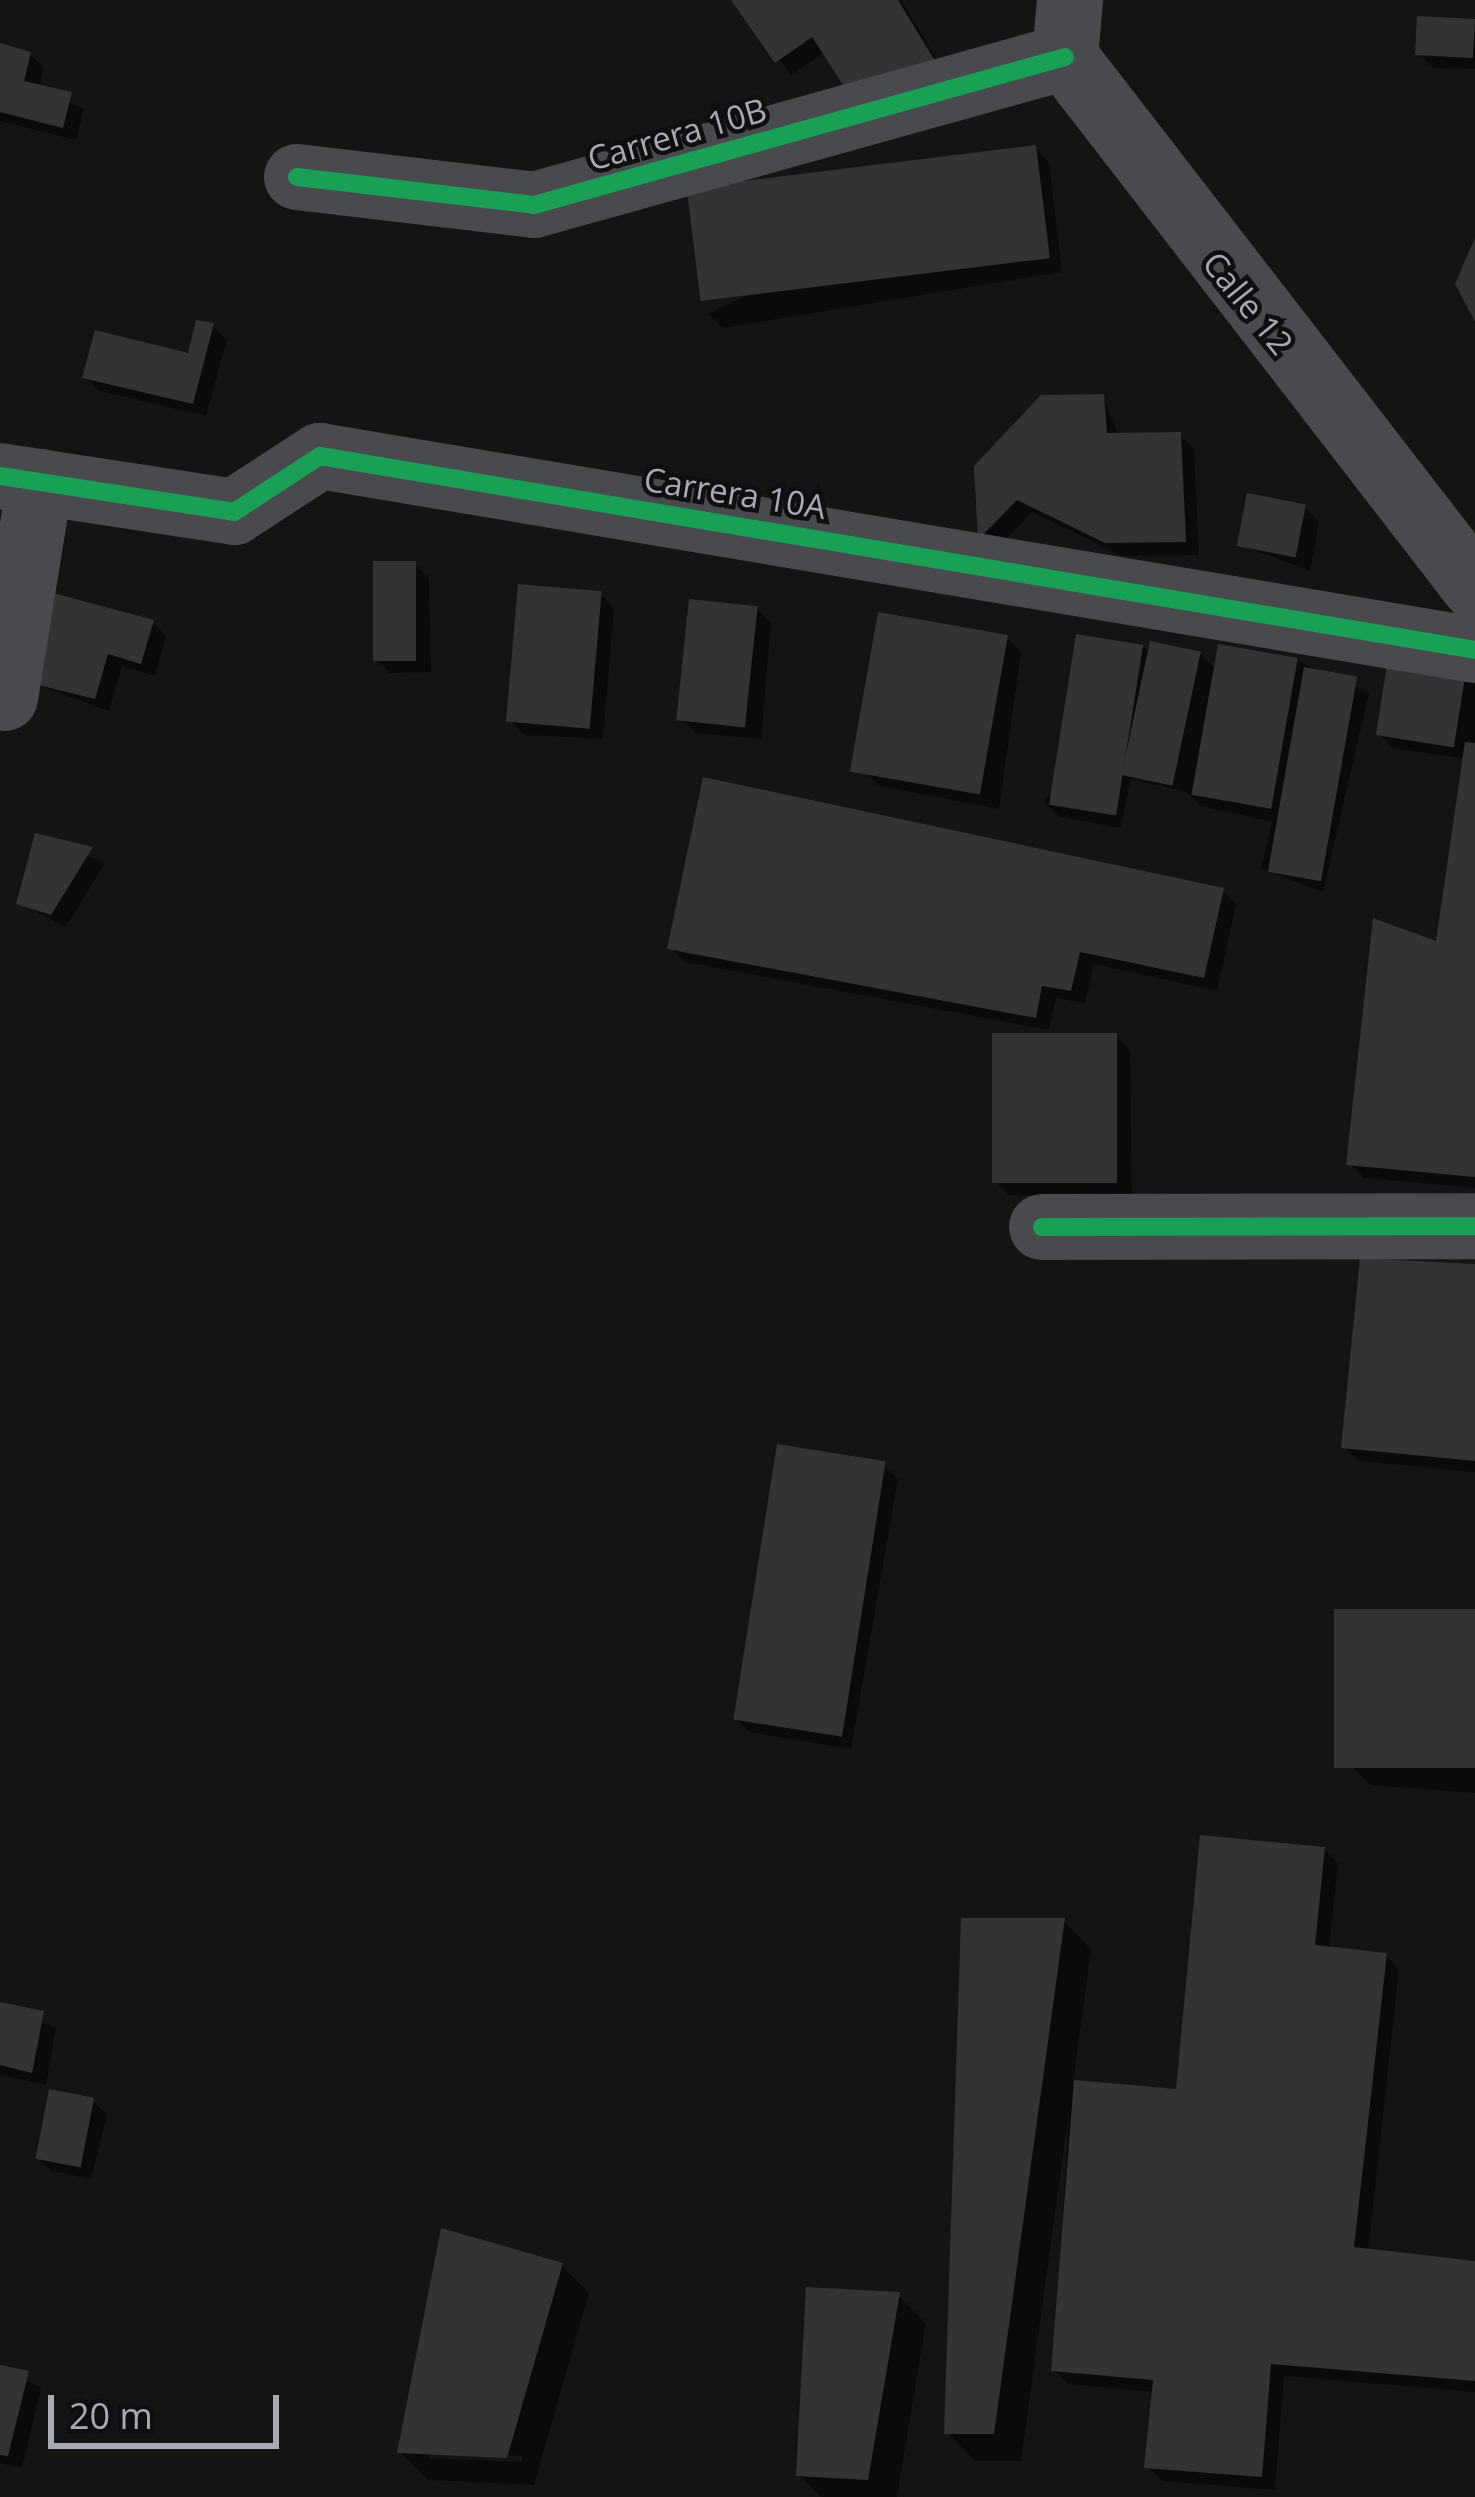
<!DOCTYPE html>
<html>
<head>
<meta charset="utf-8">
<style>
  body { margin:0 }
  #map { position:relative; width:1475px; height:2497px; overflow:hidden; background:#141415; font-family:"Open Sans",sans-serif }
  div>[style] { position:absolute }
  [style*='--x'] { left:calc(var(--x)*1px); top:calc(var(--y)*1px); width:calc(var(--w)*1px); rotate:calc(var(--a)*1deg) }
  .shadow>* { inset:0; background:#0007 }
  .building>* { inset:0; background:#333336; transform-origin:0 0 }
  .street>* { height:66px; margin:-33px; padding:0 33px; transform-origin:33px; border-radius:33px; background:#494a4d }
  .cycleway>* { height:18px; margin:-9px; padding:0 9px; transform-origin:9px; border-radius:9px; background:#1a9f57 }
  span { translate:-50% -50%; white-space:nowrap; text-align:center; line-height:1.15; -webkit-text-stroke:9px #0f0f10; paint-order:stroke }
  .street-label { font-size:33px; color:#a7a9b4 }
  .scale { position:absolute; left:48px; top:2395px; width:231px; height:54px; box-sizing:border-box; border:6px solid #a7a9b4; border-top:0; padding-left:15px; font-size:36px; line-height:42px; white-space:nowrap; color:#a7a9b4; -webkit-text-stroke:9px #0f0f10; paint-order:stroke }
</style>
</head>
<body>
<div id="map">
  <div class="shadow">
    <i style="clip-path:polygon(735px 0,901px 0,951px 83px,825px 52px,791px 75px)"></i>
    <i style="clip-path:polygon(1475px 22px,1475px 69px,1433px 68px,1419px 54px)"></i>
    <i style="clip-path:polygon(0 46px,30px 54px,44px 68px,39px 88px,84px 109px,76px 140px,0 121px)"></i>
    <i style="clip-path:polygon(1035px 148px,1049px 162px,1062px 272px,723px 328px,709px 314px)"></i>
    <i style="clip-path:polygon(213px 326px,227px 340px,206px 416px,99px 391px,85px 377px,190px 356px)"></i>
    <i style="clip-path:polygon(1103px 397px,1119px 436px,1180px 435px,1194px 449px,1199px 555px,1122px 556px,1032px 512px,994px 552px,981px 539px,977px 468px)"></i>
    <i style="clip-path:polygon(1305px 508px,1319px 522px,1310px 571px,1241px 545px)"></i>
    <i style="clip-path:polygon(415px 564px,429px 578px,431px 672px,390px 673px,376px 659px)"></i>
    <i style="clip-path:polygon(600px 594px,614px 608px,603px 739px,525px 735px,511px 721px)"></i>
    <i style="clip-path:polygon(757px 609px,771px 623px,761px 739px,696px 733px,682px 719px)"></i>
    <i style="clip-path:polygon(152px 622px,166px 636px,155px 676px,122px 666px,109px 711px,33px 683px)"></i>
    <i style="clip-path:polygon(1007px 638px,1021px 652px,999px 809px,879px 786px,865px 772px)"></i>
    <i style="clip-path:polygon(1142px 648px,1200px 654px,1215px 669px,1297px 661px,1369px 693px,1323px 892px,1261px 869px,1272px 822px,1201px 806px,1187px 792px,1131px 779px,1120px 828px,1058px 816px,1044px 802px)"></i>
    <i style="clip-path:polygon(1465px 674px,1475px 684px,1475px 1188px,1364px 1178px,1350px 1164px,1438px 945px,1466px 759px,1393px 748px,1379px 734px)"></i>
    <i style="clip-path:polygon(37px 836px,105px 863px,66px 927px,19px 903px)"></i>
    <i style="clip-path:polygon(1222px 891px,1236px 904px,1217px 991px,1094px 964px,1085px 1003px,1056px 998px,1049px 1030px,685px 962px,671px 948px)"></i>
    <i style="clip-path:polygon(1115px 1036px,1130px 1050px,1132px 1197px,1009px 1195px,995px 1181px)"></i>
    <i style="clip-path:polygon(1475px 1269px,1475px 1472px,1358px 1461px,1345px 1447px)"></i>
    <i style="clip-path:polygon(884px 1465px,898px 1479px,851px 1749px,749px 1732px,735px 1718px)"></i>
    <i style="clip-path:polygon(1475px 1612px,1475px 1793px,1370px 1785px,1342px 1757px)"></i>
    <i style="clip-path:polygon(1324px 1849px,1338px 1863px,1329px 1949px,1385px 1955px,1399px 1969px,1368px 2252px,1475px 2264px,1475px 2392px,1284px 2376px,1275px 2490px,1162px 2481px,1148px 2467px,1155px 2392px,1068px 2384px,1054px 2370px,1069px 2111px,1021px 2461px,975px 2461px,947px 2433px,1064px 1921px,1091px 1949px,1073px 2083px,1179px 2092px)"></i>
    <i style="clip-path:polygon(0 2005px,56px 2028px,46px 2085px,0 2075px)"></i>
    <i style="clip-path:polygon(93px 2101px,107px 2115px,91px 2179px,51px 2171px,37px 2157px)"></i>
    <i style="clip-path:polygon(evenodd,561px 2265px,589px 2293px,534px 2485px,428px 2480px,400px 2452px,561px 2265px,429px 2452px,522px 2456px,522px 2462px,429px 2458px,429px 2452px)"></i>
    <i style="clip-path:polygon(898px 2295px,926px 2323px,897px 2497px,821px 2497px,799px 2475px)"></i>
    <i style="clip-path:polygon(0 2368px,41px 2388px,22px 2468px,0 2463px)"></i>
  </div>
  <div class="building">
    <i style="clip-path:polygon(731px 0,898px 0,940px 69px,847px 91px,812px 37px,775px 63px)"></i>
    <i style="left:1417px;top:16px;width:58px;height:39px;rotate:3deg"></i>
    <i style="clip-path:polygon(0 43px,31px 52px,24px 81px,72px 92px,63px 128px,0 112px)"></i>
    <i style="left:1036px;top:145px;width:114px;height:352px;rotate:83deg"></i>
    <i style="clip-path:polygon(1475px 238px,1475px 322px,1455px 284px)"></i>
    <i style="clip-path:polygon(196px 320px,214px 323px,193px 404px,82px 378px,95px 330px,188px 353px)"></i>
    <i style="clip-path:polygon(1104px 394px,1107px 433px,1181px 432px,1186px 542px,1105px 543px,1017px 500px,978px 540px,974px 466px,1041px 395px)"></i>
    <i style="left:1247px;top:493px;width:60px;height:54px;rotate:11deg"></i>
    <i style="left:373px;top:561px;width:43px;height:100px"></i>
    <i style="left:518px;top:584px;width:84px;height:138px;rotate:5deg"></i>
    <i style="clip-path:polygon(53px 593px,154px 620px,141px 664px,108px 654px,95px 699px,30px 683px)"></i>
    <i style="left:689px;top:599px;width:69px;height:122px;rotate:6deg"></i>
    <i style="left:878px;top:612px;width:132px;height:162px;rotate:10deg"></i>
    <i style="left:1076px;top:634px;width:68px;height:173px;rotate:9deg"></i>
    <i style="left:1150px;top:641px;width:52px;height:137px;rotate:12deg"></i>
    <i style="left:1218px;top:644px;width:81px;height:153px;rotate:10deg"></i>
    <i style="left:1388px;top:658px;width:79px;height:78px;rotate:9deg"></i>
    <i style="left:1304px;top:667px;width:54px;height:208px;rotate:10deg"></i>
    <i style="clip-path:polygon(1465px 742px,1475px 743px,1475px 1177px,1346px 1165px,1373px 918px,1436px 941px)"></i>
    <i style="clip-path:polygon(703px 777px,1224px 888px,1204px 978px,1080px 952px,1071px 991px,1042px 986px,1036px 1018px,667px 949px)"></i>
    <i style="clip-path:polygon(35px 833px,93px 847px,51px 915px,16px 904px)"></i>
    <i style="left:992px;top:1033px;width:125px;height:150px"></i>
    <i style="clip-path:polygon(1360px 1258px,1475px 1264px,1475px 1461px,1341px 1448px)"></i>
    <i style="left:777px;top:1444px;width:110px;height:279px;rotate:9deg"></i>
    <i style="left:1475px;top:1609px;width:159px;height:141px;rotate:90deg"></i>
    <i style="clip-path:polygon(1200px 1835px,1325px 1847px,1315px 1945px,1387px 1953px,1354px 2247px,1475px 2261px,1475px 2381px,1271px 2364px,1262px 2477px,1144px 2468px,1153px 2380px,1051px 2371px,1074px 2080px,1176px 2089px)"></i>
    <i style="clip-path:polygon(961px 1918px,1065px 1918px,994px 2434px,944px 2434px)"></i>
    <i style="clip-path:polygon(0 2002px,44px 2011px,32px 2073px,0 2065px)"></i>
    <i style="left:49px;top:2089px;width:46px;height:71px;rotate:11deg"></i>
    <i style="clip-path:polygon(441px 2228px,563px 2263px,507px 2458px,397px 2453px)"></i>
    <i style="clip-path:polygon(806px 2287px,900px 2292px,868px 2480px,796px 2476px)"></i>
    <i style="clip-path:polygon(0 2365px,29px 2371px,8px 2456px,0 2455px)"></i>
  </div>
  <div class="street">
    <i style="--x:1070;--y:0;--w:57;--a:95"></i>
    <i style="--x:1065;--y:57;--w:670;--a:52.28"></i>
    <i style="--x:297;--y:177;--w:239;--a:6.7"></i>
    <i style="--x:534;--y:205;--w:551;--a:-15.57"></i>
    <i style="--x:0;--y:476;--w:237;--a:8.7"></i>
    <i style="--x:234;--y:512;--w:103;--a:-33.1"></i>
    <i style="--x:320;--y:456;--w:1171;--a:9.53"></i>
    <i style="--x:5;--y:698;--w:219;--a:-80.8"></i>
    <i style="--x:1042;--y:1227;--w:433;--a:-0.1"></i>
  </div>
  <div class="cycleway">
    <i style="--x:297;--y:177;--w:239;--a:6.7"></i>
    <i style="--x:534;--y:205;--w:551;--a:-15.57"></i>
    <i style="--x:0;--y:476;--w:237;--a:8.7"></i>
    <i style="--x:234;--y:512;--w:103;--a:-33.1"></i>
    <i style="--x:320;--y:456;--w:1171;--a:9.53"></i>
    <i style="--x:1042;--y:1227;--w:433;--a:-0.1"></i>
  </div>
  <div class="street-label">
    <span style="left:677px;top:134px;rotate:-16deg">Carrera 10B</span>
    <span style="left:1248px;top:303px;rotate:51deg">Calle 12</span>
    <span style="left:735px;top:493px;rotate:9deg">Carrera 10A</span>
  </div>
  <div class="scale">20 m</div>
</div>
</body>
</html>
